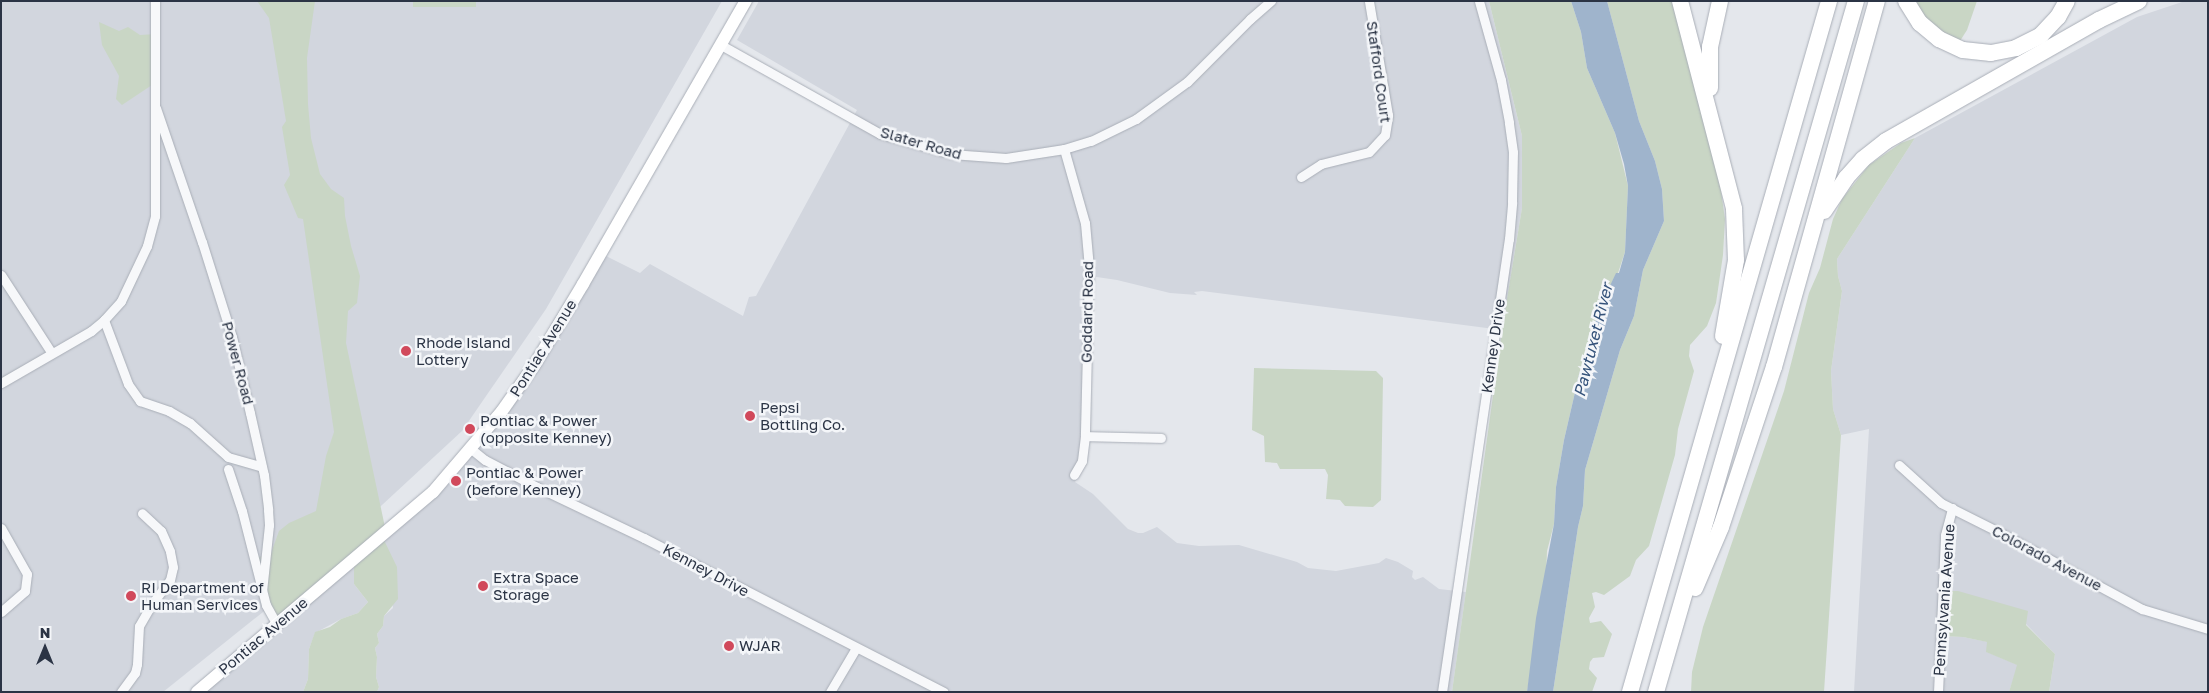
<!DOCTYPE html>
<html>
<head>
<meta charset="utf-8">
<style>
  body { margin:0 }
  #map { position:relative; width:2209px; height:693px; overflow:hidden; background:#e4e7ec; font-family:"Golos Text",sans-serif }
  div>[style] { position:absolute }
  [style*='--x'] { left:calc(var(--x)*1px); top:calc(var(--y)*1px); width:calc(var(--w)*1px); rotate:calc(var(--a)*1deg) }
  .built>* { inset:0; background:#d2d6de }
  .green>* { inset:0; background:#c9d6c5; transform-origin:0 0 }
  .water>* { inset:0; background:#9fb4cc }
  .roads { filter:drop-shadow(0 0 1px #a9aeb7) drop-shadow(0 0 1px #a9aeb7) }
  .minor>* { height:9px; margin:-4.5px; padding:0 4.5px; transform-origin:4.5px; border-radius:4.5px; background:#f7f8fa }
  .secondary>* { height:12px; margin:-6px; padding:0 6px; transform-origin:6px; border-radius:6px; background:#fff }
  .motorway>* { height:16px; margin:-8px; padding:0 8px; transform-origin:8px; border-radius:8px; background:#fff }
  .dots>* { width:14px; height:14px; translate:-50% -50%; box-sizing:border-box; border:2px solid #f4f6f9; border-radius:50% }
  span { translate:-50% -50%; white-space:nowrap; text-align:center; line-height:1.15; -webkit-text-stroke:5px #f4f6f9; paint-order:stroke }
  .street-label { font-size:15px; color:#2b3445 }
  .poi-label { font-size:15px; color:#2b3445 }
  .left { translate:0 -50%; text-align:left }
  .water-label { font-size:16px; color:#34527a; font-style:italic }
  .frame { position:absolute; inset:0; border:2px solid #2b3445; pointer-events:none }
  .north { position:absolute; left:20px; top:623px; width:50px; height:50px; -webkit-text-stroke:4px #f4f6f9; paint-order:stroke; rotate:0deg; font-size:14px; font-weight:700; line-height:20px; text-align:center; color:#2b3445 }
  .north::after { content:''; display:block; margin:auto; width:18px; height:22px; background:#2b3445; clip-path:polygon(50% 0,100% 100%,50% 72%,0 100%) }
</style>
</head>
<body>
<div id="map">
  <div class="built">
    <i style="clip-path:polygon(1px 1px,722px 1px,546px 309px,462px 431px,288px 592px,163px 692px,1px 692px)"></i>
    <i style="clip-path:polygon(759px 1px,1489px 1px,1522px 136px,1522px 208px,1502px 330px,1202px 291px,1194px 292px,1197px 295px,1170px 293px,1117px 280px,1090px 276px,1087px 455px,1082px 470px,1075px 482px,1093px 494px,1128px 529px,1138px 533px,1143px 533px,1157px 527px,1177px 543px,1199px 546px,1239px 545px,1297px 562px,1308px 568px,1336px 571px,1379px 563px,1386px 558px,1398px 562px,1413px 571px,1412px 577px,1415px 580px,1423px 577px,1439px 589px,1466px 592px,1452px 692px,377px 692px,379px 687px,376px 677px,377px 657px,375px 648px,379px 643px,377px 634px,383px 626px,384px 616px,393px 608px,383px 538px,494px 424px,602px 254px,640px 273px,650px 264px,743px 316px,749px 297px,756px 296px,857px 110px,737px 40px)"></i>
    <i style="clip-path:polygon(2185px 1px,2208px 1px,2208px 692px,2049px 692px,2055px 654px,2026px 624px,1942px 636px,1963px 637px,1988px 642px,1987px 652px,2018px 665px,2009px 692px,1854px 692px,1869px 429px,1841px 435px,1833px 409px,1831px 371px,1842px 291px,1838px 276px,1837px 259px,1915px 138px,2137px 17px)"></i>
    <i style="clip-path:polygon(354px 559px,354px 584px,368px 602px,358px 613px,341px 619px,315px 633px,309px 649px,308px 679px,303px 692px,204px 692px)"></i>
  </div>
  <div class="green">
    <i style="clip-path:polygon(257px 1px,315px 1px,307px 58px,308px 104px,311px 138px,320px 174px,331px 189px,344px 198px,345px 216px,351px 246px,360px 276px,357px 303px,348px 311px,346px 343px,386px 532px,383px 538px,397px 567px,398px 599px,384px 616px,383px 626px,377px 634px,379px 643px,375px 648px,377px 657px,376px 677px,379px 687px,377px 692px,303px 692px,308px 679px,309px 649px,315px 632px,330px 627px,341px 619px,358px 613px,368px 602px,354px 584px,354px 560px,277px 623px,253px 559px,271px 553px,279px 531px,289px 523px,316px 511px,326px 456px,334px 432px,303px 219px,298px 218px,284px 185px,290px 175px,282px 127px,286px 121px,269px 18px)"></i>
    <i style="left:413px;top:1px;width:63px;height:6px"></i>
    <i style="clip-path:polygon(1489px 1px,1571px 1px,1581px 32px,1587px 68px,1615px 133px,1628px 186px,1625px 252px,1618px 273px,1616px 274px,1597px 313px,1593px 336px,1579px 375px,1564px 440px,1556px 487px,1554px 524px,1547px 551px,1546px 577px,1527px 692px,1452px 692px,1503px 323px,1522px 208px,1522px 136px)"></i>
    <i style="clip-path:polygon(1607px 1px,1673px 1px,1719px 177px,1725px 219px,1723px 255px,1716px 303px,1707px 326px,1690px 345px,1689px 356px,1694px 371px,1678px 429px,1675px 455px,1649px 546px,1636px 560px,1630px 576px,1604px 595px,1596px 592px,1592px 593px,1595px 607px,1589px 618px,1590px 623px,1601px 621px,1612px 634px,1604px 657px,1593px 658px,1590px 662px,1589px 669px,1597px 678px,1592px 692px,1553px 692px,1578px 527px,1583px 506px,1585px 470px,1620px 350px,1634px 316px,1643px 270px,1664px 221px,1662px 189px,1655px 161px,1639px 121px)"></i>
    <i style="clip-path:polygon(1916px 1px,1977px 1px,1967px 30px,1960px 41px,1946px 35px,1925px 18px)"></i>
    <i style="clip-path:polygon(99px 22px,119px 31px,128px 27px,140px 35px,156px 34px,155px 83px,122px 105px,116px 99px,119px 76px,102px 45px)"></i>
    <i style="clip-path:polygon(1915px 138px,1837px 259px,1838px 276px,1842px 291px,1831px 371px,1833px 409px,1841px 435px,1824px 692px,1691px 692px,1692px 672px,1703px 627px,1784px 391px,1809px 293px,1820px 268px,1833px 219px,1842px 199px,1869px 165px,1901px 143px)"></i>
    <i style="clip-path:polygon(1254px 368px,1376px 371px,1383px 378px,1381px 500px,1373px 507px,1345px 506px,1340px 500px,1326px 499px,1328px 475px,1325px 469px,1280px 469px,1277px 463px,1265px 462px,1264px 436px,1252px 430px)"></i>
    <i style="clip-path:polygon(1943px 591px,1958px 591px,2028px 611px,2026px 625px,2055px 654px,2049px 692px,2009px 692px,2017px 665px,1986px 652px,1987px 642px,1963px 637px,1942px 636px)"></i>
  </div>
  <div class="water">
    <i style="clip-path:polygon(1571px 1px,1607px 1px,1639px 121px,1655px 161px,1662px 189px,1664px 221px,1643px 270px,1634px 316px,1620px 350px,1585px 470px,1583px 506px,1578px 527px,1553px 692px,1527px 692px,1536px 618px,1554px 524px,1556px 487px,1564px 440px,1579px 375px,1593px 336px,1597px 313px,1616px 273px,1619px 273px,1625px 252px,1628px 186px,1624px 164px,1615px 133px,1587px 68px,1581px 32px)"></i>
  </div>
  <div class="roads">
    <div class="minor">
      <i style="--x:721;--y:45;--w:182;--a:29.2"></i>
      <i style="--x:880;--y:134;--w:74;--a:15.7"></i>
      <i style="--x:951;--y:154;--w:55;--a:4.2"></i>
      <i style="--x:1006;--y:158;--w:59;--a:-8.8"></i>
      <i style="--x:1064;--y:149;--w:28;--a:-17"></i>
      <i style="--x:1091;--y:141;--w:50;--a:-26.1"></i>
      <i style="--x:1136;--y:119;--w:63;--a:-36"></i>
      <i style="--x:1187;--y:82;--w:89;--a:-45"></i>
      <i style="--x:1250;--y:19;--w:28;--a:-41"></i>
      <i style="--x:156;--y:108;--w:142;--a:71.1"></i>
      <i style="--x:202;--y:242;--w:100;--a:72.5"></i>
      <i style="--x:232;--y:337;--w:78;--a:76.7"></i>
      <i style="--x:250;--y:413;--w:64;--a:77.3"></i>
      <i style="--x:264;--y:475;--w:35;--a:83"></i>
      <i style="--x:268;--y:510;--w:15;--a:86"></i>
      <i style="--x:269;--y:525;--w:67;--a:96"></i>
      <i style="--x:1064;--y:149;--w:77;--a:74.2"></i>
      <i style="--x:1085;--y:223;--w:45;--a:84.9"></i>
      <i style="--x:1089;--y:268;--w:168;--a:91.4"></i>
      <i style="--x:1085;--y:436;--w:25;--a:97"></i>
      <i style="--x:1082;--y:461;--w:16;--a:120"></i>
      <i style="--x:1301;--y:177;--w:24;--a:-33"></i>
      <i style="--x:1321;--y:164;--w:49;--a:-14"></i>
      <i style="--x:1369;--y:152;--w:23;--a:-47"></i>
      <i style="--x:1385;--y:135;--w:20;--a:-81"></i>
      <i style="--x:1388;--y:115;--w:116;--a:-99.5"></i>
      <i style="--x:1;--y:275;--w:92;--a:57"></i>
      <i style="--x:104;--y:320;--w:68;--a:69.4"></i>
      <i style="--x:128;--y:384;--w:21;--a:55"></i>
      <i style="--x:140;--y:401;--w:31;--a:19"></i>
      <i style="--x:169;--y:411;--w:24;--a:30"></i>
      <i style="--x:190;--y:423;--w:51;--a:41.8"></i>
      <i style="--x:228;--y:457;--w:35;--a:16"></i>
      <i style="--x:1;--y:383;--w:104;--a:-30"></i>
      <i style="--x:91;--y:331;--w:17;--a:-40"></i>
      <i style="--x:104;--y:320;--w:25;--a:-48"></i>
      <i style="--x:121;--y:301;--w:61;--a:-64.7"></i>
      <i style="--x:147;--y:246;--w:31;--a:-75"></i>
      <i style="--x:155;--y:216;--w:215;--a:-90"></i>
      <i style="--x:1085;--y:436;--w:76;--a:1.5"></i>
      <i style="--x:470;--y:448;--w:19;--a:39"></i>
      <i style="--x:485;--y:460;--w:59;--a:27.4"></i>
      <i style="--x:537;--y:487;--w:119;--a:25.5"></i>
      <i style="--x:644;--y:538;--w:337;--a:27.2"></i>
      <i style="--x:1899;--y:465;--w:57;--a:42.1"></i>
      <i style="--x:1941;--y:503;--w:63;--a:26.6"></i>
      <i style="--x:1997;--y:531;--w:165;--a:28.3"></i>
      <i style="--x:2142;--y:609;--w:69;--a:16.9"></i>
      <i style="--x:228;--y:469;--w:44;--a:71.6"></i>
      <i style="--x:242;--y:511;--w:97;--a:75.7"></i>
      <i style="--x:266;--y:605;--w:23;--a:61"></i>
      <i style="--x:1;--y:528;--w:53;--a:60.5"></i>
      <i style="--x:27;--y:574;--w:17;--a:97"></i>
      <i style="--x:25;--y:591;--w:32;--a:139"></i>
      <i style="--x:121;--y:692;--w:24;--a:-54"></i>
      <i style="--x:135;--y:673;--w:9;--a:-77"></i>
      <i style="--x:137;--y:664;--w:38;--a:-87"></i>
      <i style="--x:139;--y:626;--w:24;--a:-60"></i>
      <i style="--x:151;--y:605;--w:31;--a:-53"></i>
      <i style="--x:170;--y:580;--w:13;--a:-77"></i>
      <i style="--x:173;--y:567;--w:16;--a:-101"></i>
      <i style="--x:170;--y:551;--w:22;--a:-114"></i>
      <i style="--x:161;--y:531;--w:26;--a:-137"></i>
      <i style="--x:830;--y:692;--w:51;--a:-59.4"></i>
      <i style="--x:1442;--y:692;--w:458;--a:-81.6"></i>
      <i style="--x:1509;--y:239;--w:37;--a:-85"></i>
      <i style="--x:1512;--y:202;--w:50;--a:-88.9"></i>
      <i style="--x:1513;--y:152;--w:30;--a:-98"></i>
      <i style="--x:1509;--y:122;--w:43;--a:-100.8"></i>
      <i style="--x:1501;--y:80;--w:82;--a:-105.6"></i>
      <i style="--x:1938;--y:692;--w:157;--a:-87.4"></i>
      <i style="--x:1945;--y:535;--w:28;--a:-75"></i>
    </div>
    <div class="secondary">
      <i style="--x:197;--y:692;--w:309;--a:-40.3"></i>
      <i style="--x:433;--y:492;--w:106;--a:-49.6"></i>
      <i style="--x:502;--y:411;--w:57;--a:-54.9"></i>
      <i style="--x:535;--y:364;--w:93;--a:-59"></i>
      <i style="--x:583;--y:284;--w:327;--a:-60.1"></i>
    </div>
    <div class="motorway">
      <i style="--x:1680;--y:1;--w:215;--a:75.4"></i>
      <i style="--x:1734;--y:209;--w:51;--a:87.8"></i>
      <i style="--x:1736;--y:260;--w:77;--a:99.7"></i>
      <i style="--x:1906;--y:1;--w:26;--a:58"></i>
      <i style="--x:1920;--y:23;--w:25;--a:40"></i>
      <i style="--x:1939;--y:39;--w:26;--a:25"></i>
      <i style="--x:1963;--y:50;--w:28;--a:6"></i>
      <i style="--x:1991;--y:53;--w:25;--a:-11"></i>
      <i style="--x:2016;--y:48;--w:28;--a:-27"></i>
      <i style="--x:2041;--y:35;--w:25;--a:-47"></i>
      <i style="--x:2058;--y:17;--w:18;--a:-61"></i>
      <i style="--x:1710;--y:88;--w:41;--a:-90"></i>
      <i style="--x:1710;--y:47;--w:47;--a:-77.7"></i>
      <i style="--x:1824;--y:211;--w:40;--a:-56"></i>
      <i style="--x:1846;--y:178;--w:25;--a:-48"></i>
      <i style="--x:1863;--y:159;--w:29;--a:-38"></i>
      <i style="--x:1886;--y:141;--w:245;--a:-29.6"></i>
      <i style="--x:2099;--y:20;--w:44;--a:-25.4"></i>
      <i style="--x:1695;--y:588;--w:66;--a:-66.9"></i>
      <i style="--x:1721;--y:527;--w:169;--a:-71.7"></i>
      <i style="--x:1774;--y:367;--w:380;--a:-74.3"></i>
      <i style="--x:1630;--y:692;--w:719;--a:-73.93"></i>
      <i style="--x:1656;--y:692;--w:719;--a:-73.86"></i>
    </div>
  </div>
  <div class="dots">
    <i style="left:406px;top:351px;background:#d1495b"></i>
    <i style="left:750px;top:416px;background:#d1495b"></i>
    <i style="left:470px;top:429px;background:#d1495b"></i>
    <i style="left:456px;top:481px;background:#d1495b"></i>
    <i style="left:483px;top:586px;background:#d1495b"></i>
    <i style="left:131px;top:596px;background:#d1495b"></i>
    <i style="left:729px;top:646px;background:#d1495b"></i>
  </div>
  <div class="street-label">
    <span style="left:1379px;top:72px;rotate:82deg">Stafford Court</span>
    <span style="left:921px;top:143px;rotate:16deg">Slater Road</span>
    <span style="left:1087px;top:312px;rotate:-89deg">Goddard Road</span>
    <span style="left:1493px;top:346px;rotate:-82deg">Kenney Drive</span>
    <span style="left:543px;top:348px;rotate:-58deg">Pontiac Avenue</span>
    <span style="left:238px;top:363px;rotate:75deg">Power Road</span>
    <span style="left:2047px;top:558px;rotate:28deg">Colorado Avenue</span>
    <span style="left:706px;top:570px;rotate:28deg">Kenney Drive</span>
    <span style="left:1944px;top:600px;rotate:-86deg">Pennsylvania Avenue</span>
    <span style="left:263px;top:636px;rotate:-40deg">Pontiac Avenue</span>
  </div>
  <div class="poi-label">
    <span class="left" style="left:416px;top:351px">Rhode Island<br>Lottery</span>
    <span class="left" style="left:760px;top:416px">Pepsi<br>Bottling Co.</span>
    <span class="left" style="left:480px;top:429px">Pontiac &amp; Power<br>(opposite Kenney)</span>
    <span class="left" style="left:466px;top:481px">Pontiac &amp; Power<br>(before Kenney)</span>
    <span class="left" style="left:493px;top:586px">Extra Space<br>Storage</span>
    <span class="left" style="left:141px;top:596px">RI Department of<br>Human Services</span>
    <span class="left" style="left:739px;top:646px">WJAR</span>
  </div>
  <div class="water-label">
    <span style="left:1593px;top:340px;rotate:-76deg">Pawtuxet River</span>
  </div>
  <div class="frame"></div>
  <div class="north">N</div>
</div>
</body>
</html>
